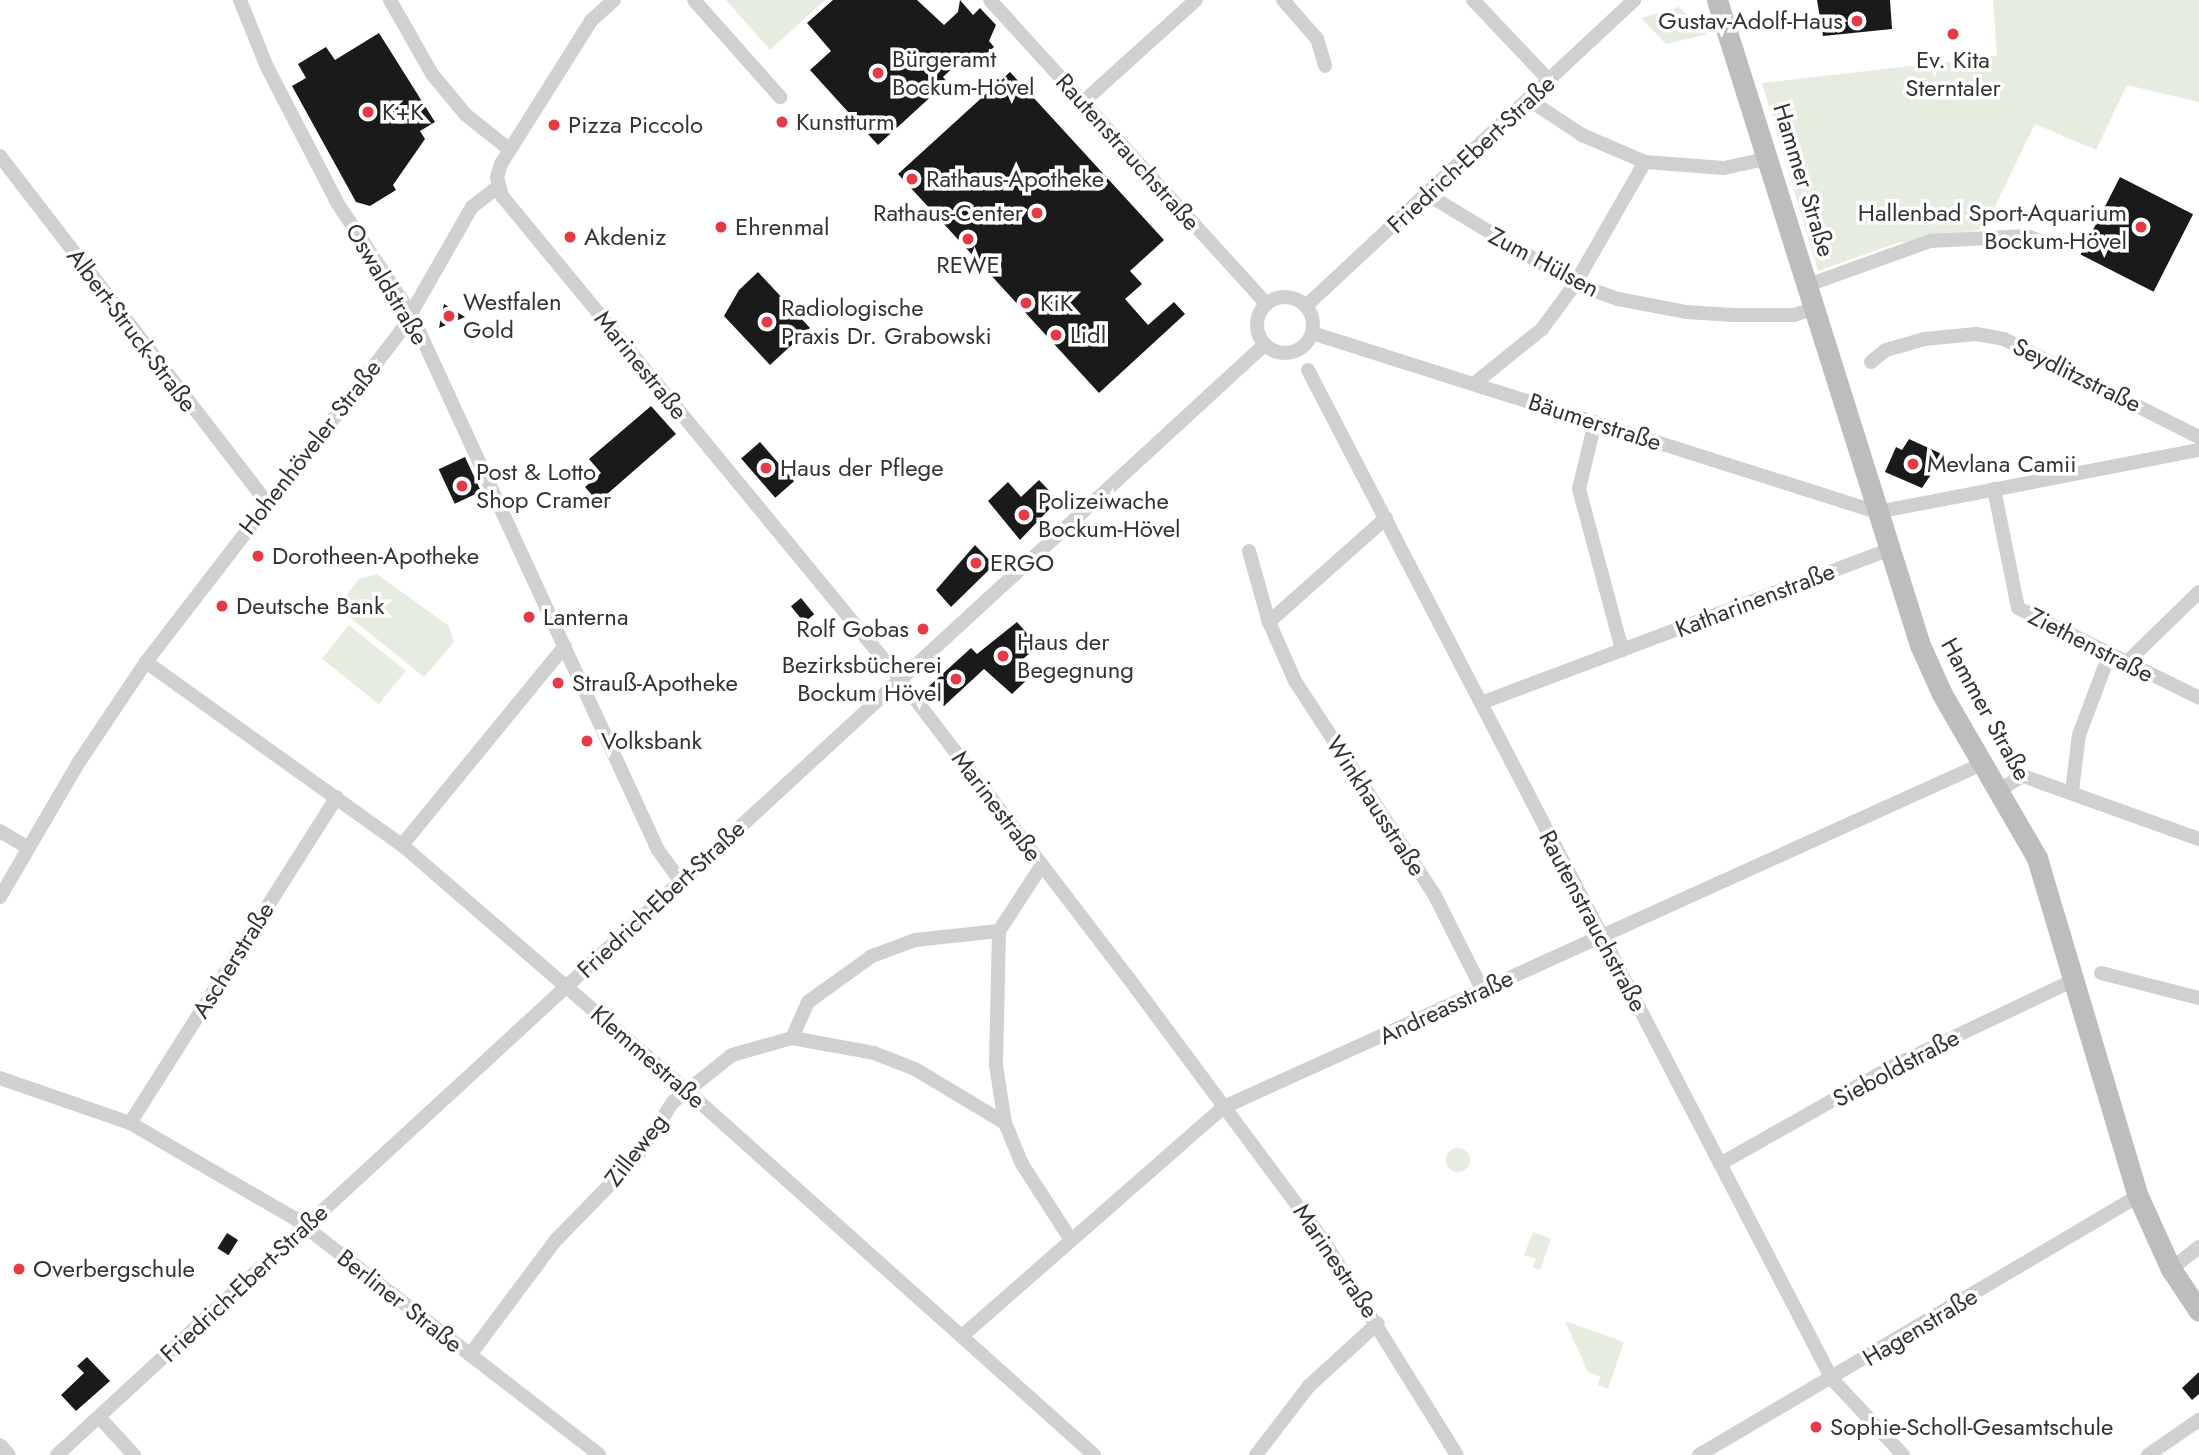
<!DOCTYPE html>
<html>
<head>
<meta charset="utf-8">
<style>
  body { margin:0 }
  #map { position:relative; width:2199px; height:1455px; overflow:hidden; background:#fff; font-family:Jost,sans-serif }
  div>[style] { position:absolute }
  [style*='--x'] { left:calc(var(--x)*1px); top:calc(var(--y)*1px); width:calc(var(--w)*1px); rotate:calc(var(--a)*1deg) }
  .green>* { inset:0; background:#e6ecdf; transform-origin:0 0 }
  .round { border-radius:50% }
  .building>* { inset:0; background:#1a1a1a; transform-origin:0 0 }
  .street>* { height:14px; margin:-7px; padding:0 7px; transform-origin:7px; border-radius:7px; background:#d0d0d0 }
  .street>.ring { margin:-7px; padding:0; box-sizing:content-box; background:none; border:14px solid #d0d0d0; border-radius:50% }
  .secondary>* { height:21px; margin:-10.5px; padding:0 10.5px; transform-origin:10.5px; border-radius:10.5px; background:#bdbdbd }
  .dots>* { width:19px; height:19px; translate:-50% -50%; box-sizing:border-box; border:4px solid #fff; border-radius:50% }
  span { translate:-50% -50%; white-space:nowrap; text-align:center; line-height:1.15; -webkit-text-stroke:7px #fff; paint-order:stroke }
  .poi-label { font-size:24px; color:#333 }
  .right { translate:-100% -50%; text-align:right }
  .left { translate:0 -50%; text-align:left }
  .street-label { font-size:24px; color:#333 }
</style>
</head>
<body>
<div id="map">
  <div class="green">
    <i style="clip-path:polygon(726px 0,825px 0,770px 50px)"></i>
    <i style="clip-path:polygon(1993px 0,2199px 0,2199px 102px,2127px 85px,2096px 150px,2035px 124px,1984px 229px,1897px 243px,1818px 271px,1762px 83px,1997px 56px)"></i>
    <i style="clip-path:polygon(1679px 7px,1708px 34px,1666px 44px,1641px 18px)"></i>
    <i style="clip-path:polygon(377px 574px,449px 626px,454px 642px,424px 677px,337px 607px,359px 579px)"></i>
    <i style="left:349px;top:625px;width:73px;height:43px;rotate:39deg"></i>
    <i class="round" style="left:1446px;top:1148px;width:24px;height:24px"></i>
    <i style="clip-path:polygon(1533px 1232px,1551px 1239px,1540px 1270px,1533px 1267px,1536px 1259px,1524px 1255px)"></i>
    <i style="clip-path:polygon(1565px 1321px,1624px 1342px,1608px 1389px,1598px 1385px,1600px 1377px,1588px 1372px)"></i>
  </div>
  <div class="building">
    <i style="clip-path:polygon(833px 0,917px 0,944px 25px,958px 12px,960px 0,973px 15px,980px 8px,996px 25px,989px 41px,994px 47px,970px 68px,962px 59px,943px 77px,947px 82px,878px 145px,810px 70px,831px 51px,807px 23px)"></i>
    <i style="clip-path:polygon(1817px 0,1890px 0,1892px 29px,1823px 36px)"></i>
    <i style="clip-path:polygon(379px 33px,435px 122px,420px 131px,425px 139px,393px 185px,396px 190px,370px 206px,356px 202px,292px 86px,306px 78px,298px 64px,326px 47px,335px 60px)"></i>
    <i style="clip-path:polygon(1010px 72px,1164px 240px,1130px 271px,1142px 284px,1125px 299px,1148px 325px,1174px 302px,1185px 314px,1099px 393px,898px 174px)"></i>
    <i style="left:2120px;top:177px;width:82px;height:87px;rotate:27deg"></i>
    <i style="clip-path:polygon(758px 272px,810px 328px,770px 365px,724px 316px,739px 290px)"></i>
    <i style="clip-path:polygon(444px 304px,465px 317px,439px 328px)"></i>
    <i style="clip-path:polygon(651px 406px,676px 434px,598px 502px,585px 487px,601px 473px,589px 459px)"></i>
    <i style="clip-path:polygon(1909px 439px,1944px 455px,1922px 488px,1885px 472px,1896px 447px,1902px 450px)"></i>
    <i style="left:760px;top:442px;width:52px;height:25px;rotate:49deg"></i>
    <i style="left:465px;top:457px;width:38px;height:29px;rotate:65deg"></i>
    <i style="clip-path:polygon(1039px 480px,1058px 500px,1020px 540px,988px 501px,1008px 482px,1021px 497px)"></i>
    <i style="clip-path:polygon(975px 545px,994px 565px,951px 607px,936px 590px)"></i>
    <i style="left:801px;top:598px;width:21px;height:13px;rotate:51deg"></i>
    <i style="clip-path:polygon(1017px 622px,1038px 646px,1023px 659px,1035px 672px,1012px 694px,984px 669px,944px 706px,927px 688px,971px 648px,977px 654px)"></i>
    <i style="left:227px;top:1233px;width:13px;height:18px;rotate:32deg"></i>
    <i style="clip-path:polygon(87px 1357px,110px 1381px,76px 1411px,61px 1395px,84px 1373px,77px 1366px)"></i>
    <i style="clip-path:polygon(2199px 1372px,2199px 1394px,2192px 1400px,2182px 1388px)"></i>
  </div>
  <div class="street">
    <i style="--x:240;--y:0;--w:72;--a:68.1"></i>
    <i style="--x:267;--y:67;--w:154;--a:62.6"></i>
    <i style="--x:338;--y:204;--w:132;--a:56.4"></i>
    <i style="--x:411;--y:314;--w:590;--a:65.26"></i>
    <i style="--x:658;--y:850;--w:37;--a:54"></i>
    <i style="--x:390;--y:0;--w:85;--a:60.4"></i>
    <i style="--x:432;--y:74;--w:53;--a:50.3"></i>
    <i style="--x:466;--y:115;--w:56;--a:38.5"></i>
    <i style="--x:614;--y:0;--w:31;--a:138"></i>
    <i style="--x:591;--y:21;--w:169;--a:122.2"></i>
    <i style="--x:501;--y:164;--w:14;--a:107"></i>
    <i style="--x:497;--y:177;--w:20;--a:75"></i>
    <i style="--x:502;--y:196;--w:624;--a:50.52"></i>
    <i style="--x:899;--y:678;--w:375;--a:52.6"></i>
    <i style="--x:1127;--y:976;--w:329;--a:53.4"></i>
    <i style="--x:1323;--y:1240;--w:253;--a:58.1"></i>
    <i style="--x:694;--y:0;--w:130;--a:48.4"></i>
    <i style="--x:990;--y:0;--w:411;--a:47.7"></i>
    <i style="--x:1283;--y:0;--w:52;--a:48.9"></i>
    <i style="--x:1317;--y:39;--w:28;--a:73"></i>
    <i style="--x:1473;--y:0;--w:112;--a:46.5"></i>
    <i style="--x:1529;--y:100;--w:64;--a:33.4"></i>
    <i style="--x:1582;--y:135;--w:69;--a:23.2"></i>
    <i style="--x:1645;--y:162;--w:79;--a:4.3"></i>
    <i style="--x:1724;--y:168;--w:47;--a:-12.3"></i>
    <i style="--x:1083;--y:102;--w:152;--a:-42.1"></i>
    <i style="--x:0;--y:156;--w:436;--a:52.4"></i>
    <i style="--x:1427;--y:194;--w:173;--a:31.3"></i>
    <i style="--x:1575;--y:284;--w:46;--a:19.2"></i>
    <i style="--x:1618;--y:299;--w:69;--a:10.8"></i>
    <i style="--x:1686;--y:312;--w:48;--a:3.6"></i>
    <i style="--x:1734;--y:315;--w:60;--a:0"></i>
    <i style="--x:1794;--y:315;--w:22;--a:-18"></i>
    <i style="--x:1808;--y:285;--w:130;--a:-19.8"></i>
    <i style="--x:1930;--y:241;--w:97;--a:-3"></i>
    <i style="--x:2027;--y:236;--w:26;--a:21"></i>
    <i class="ring" style="left:1257px;top:297px;width:42px;height:42px"></i>
    <i style="--x:1306;--y:306;--w:449;--a:-43"></i>
    <i style="--x:1312;--y:333;--w:593;--a:17.58"></i>
    <i style="--x:1877;--y:512;--w:328;--a:-10.9"></i>
    <i style="--x:1871;--y:362;--w:19;--a:-39"></i>
    <i style="--x:1886;--y:350;--w:40;--a:-16"></i>
    <i style="--x:1924;--y:339;--w:52;--a:-5.5"></i>
    <i style="--x:1976;--y:334;--w:28;--a:10"></i>
    <i style="--x:2004;--y:339;--w:218;--a:26.7"></i>
    <i style="--x:1308;--y:370;--w:1137;--a:62.56"></i>
    <i style="--x:1832;--y:1379;--w:104;--a:46.9"></i>
    <i style="--x:1475;--y:383;--w:86;--a:-38.9"></i>
    <i style="--x:1542;--y:329;--w:56;--a:-53.7"></i>
    <i style="--x:1575;--y:284;--w:141;--a:-60.2"></i>
    <i style="--x:1595;--y:422;--w:69;--a:103.4"></i>
    <i style="--x:1579;--y:489;--w:167;--a:75"></i>
    <i style="--x:1994;--y:489;--w:121;--a:78.6"></i>
    <i style="--x:2018;--y:608;--w:202;--a:26.4"></i>
    <i style="--x:1386;--y:518;--w:157;--a:138.4"></i>
    <i style="--x:1269;--y:622;--w:64;--a:66.2"></i>
    <i style="--x:1295;--y:681;--w:254;--a:56.9"></i>
    <i style="--x:1434;--y:894;--w:109;--a:63.2"></i>
    <i style="--x:1249;--y:551;--w:74;--a:74.3"></i>
    <i style="--x:146;--y:662;--w:315;--a:35.6"></i>
    <i style="--x:402;--y:845;--w:374;--a:40.8"></i>
    <i style="--x:685;--y:1089;--w:549;--a:41.82"></i>
    <i style="--x:2126;--y:663;--w:102;--a:-44.2"></i>
    <i style="--x:1481;--y:703;--w:435;--a:-20.6"></i>
    <i style="--x:2001;--y:789;--w:26;--a:-31"></i>
    <i style="--x:2023;--y:776;--w:187;--a:19.7"></i>
    <i style="--x:2072;--y:791;--w:56;--a:-82.9"></i>
    <i style="--x:2079;--y:735;--w:85;--a:-69.4"></i>
    <i style="--x:0;--y:831;--w:33;--a:31"></i>
    <i style="--x:402;--y:845;--w:257;--a:-50.7"></i>
    <i style="--x:1042;--y:865;--w:79;--a:123.1"></i>
    <i style="--x:999;--y:931;--w:134;--a:91.3"></i>
    <i style="--x:996;--y:1065;--w:59;--a:81.2"></i>
    <i style="--x:1005;--y:1123;--w:44;--a:67.5"></i>
    <i style="--x:1022;--y:1164;--w:90;--a:57.2"></i>
    <i style="--x:0;--y:897;--w:156;--a:-59.7"></i>
    <i style="--x:79;--y:762;--w:120;--a:-56.2"></i>
    <i style="--x:146;--y:662;--w:420;--a:-52.4"></i>
    <i style="--x:402;--y:329;--w:141;--a:-60.2"></i>
    <i style="--x:472;--y:207;--w:33;--a:-38"></i>
    <i style="--x:2101;--y:973;--w:101;--a:14.3"></i>
    <i style="--x:792;--y:1038;--w:39;--a:-66"></i>
    <i style="--x:808;--y:1002;--w:79;--a:-35.7"></i>
    <i style="--x:872;--y:956;--w:46;--a:-20.4"></i>
    <i style="--x:915;--y:940;--w:84;--a:-6.1"></i>
    <i style="--x:0;--y:1078;--w:138;--a:19.1"></i>
    <i style="--x:130;--y:1123;--w:190;--a:30.1"></i>
    <i style="--x:294;--y:1218;--w:386;--a:37.8"></i>
    <i style="--x:130;--y:1123;--w:386;--a:-57.6"></i>
    <i style="--x:1720;--y:1164;--w:201;--a:-29.5"></i>
    <i style="--x:1895;--y:1065;--w:200;--a:-25.4"></i>
    <i style="--x:2171;--y:1269;--w:36;--a:-38"></i>
    <i style="--x:962;--y:1336;--w:348;--a:-41.2"></i>
    <i style="--x:1224;--y:1107;--w:834;--a:-24.35"></i>
    <i style="--x:470;--y:1355;--w:142;--a:-53.3"></i>
    <i style="--x:555;--y:1241;--w:115;--a:-45.7"></i>
    <i style="--x:635;--y:1159;--w:69;--a:-56.3"></i>
    <i style="--x:673;--y:1102;--w:75;--a:-38.5"></i>
    <i style="--x:732;--y:1055;--w:62;--a:-15.8"></i>
    <i style="--x:792;--y:1038;--w:83;--a:10.4"></i>
    <i style="--x:874;--y:1053;--w:44;--a:21.3"></i>
    <i style="--x:915;--y:1069;--w:105;--a:31"></i>
    <i style="--x:99;--y:1417;--w:52;--a:47.4"></i>
    <i style="--x:0;--y:1445;--w:13;--a:48"></i>
    <i style="--x:57;--y:1455;--w:1641;--a:-42.6"></i>
    <i style="--x:1256;--y:1455;--w:87;--a:-52.5"></i>
    <i style="--x:1309;--y:1386;--w:93;--a:-42.4"></i>
    <i style="--x:1699;--y:1455;--w:510;--a:-30.54"></i>
    <i style="--x:2148;--y:1455;--w:62;--a:-34.5"></i>
  </div>
  <div class="secondary">
    <i style="--x:1717;--y:0;--w:676;--a:72.53"></i>
    <i style="--x:1920;--y:645;--w:54;--a:65.8"></i>
    <i style="--x:1942;--y:694;--w:190;--a:59.9"></i>
    <i style="--x:2037;--y:858;--w:353;--a:73.4"></i>
    <i style="--x:2138;--y:1196;--w:80;--a:65.7"></i>
    <i style="--x:2171;--y:1269;--w:50;--a:56.3"></i>
  </div>
  <div class="dots">
    <i style="left:1857px;top:21px;background:#e63946"></i>
    <i style="left:1953px;top:34px;background:#e63946"></i>
    <i style="left:878px;top:73px;background:#e63946"></i>
    <i style="left:368px;top:112px;background:#e63946"></i>
    <i style="left:782px;top:122px;background:#e63946"></i>
    <i style="left:554px;top:125px;background:#e63946"></i>
    <i style="left:912px;top:179px;background:#e63946"></i>
    <i style="left:1037px;top:213px;background:#e63946"></i>
    <i style="left:721px;top:227px;background:#e63946"></i>
    <i style="left:2141px;top:227px;background:#e63946"></i>
    <i style="left:570px;top:237px;background:#e63946"></i>
    <i style="left:968px;top:239px;background:#e63946"></i>
    <i style="left:1026px;top:303px;background:#e63946"></i>
    <i style="left:449px;top:316px;background:#e63946"></i>
    <i style="left:767px;top:322px;background:#e63946"></i>
    <i style="left:1056px;top:335px;background:#e63946"></i>
    <i style="left:1913px;top:464px;background:#e63946"></i>
    <i style="left:766px;top:468px;background:#e63946"></i>
    <i style="left:462px;top:486px;background:#e63946"></i>
    <i style="left:1024px;top:515px;background:#e63946"></i>
    <i style="left:258px;top:556px;background:#e63946"></i>
    <i style="left:976px;top:563px;background:#e63946"></i>
    <i style="left:222px;top:606px;background:#e63946"></i>
    <i style="left:529px;top:617px;background:#e63946"></i>
    <i style="left:923px;top:629px;background:#e63946"></i>
    <i style="left:1003px;top:656px;background:#e63946"></i>
    <i style="left:956px;top:679px;background:#e63946"></i>
    <i style="left:558px;top:683px;background:#e63946"></i>
    <i style="left:587px;top:741px;background:#e63946"></i>
    <i style="left:19px;top:1269px;background:#e63946"></i>
    <i style="left:1816px;top:1427px;background:#e63946"></i>
  </div>
  <div class="poi-label">
    <span class="right" style="left:1843px;top:21px">Gustav-Adolf-Haus</span>
    <span class="left" style="left:892px;top:73px">Bürgeramt<br>Bockum-Hövel</span>
    <span style="left:1953px;top:74px">Ev. Kita<br>Sterntaler</span>
    <span class="left" style="left:382px;top:112px">K+K</span>
    <span class="left" style="left:796px;top:122px">Kunstturm</span>
    <span class="left" style="left:568px;top:125px">Pizza Piccolo</span>
    <span class="left" style="left:926px;top:179px">Rathaus-Apotheke</span>
    <span class="right" style="left:1023px;top:213px">Rathaus-Center</span>
    <span class="right" style="left:2127px;top:227px">Hallenbad Sport-Aquarium<br>Bockum-Hövel</span>
    <span class="left" style="left:735px;top:227px">Ehrenmal</span>
    <span class="left" style="left:584px;top:237px">Akdeniz</span>
    <span style="left:968px;top:265px">REWE</span>
    <span class="left" style="left:463px;top:316px">Westfalen<br>Gold</span>
    <span class="left" style="left:1040px;top:303px">KiK</span>
    <span class="left" style="left:781px;top:322px">Radiologische<br>Praxis Dr. Grabowski</span>
    <span class="left" style="left:1070px;top:335px">Lidl</span>
    <span class="left" style="left:1927px;top:464px">Mevlana Camii</span>
    <span class="left" style="left:780px;top:468px">Haus der Pflege</span>
    <span class="left" style="left:476px;top:486px">Post &amp; Lotto<br>Shop Cramer</span>
    <span class="left" style="left:1038px;top:515px">Polizeiwache<br>Bockum-Hövel</span>
    <span class="left" style="left:272px;top:556px">Dorotheen-Apotheke</span>
    <span class="left" style="left:990px;top:563px">ERGO</span>
    <span class="left" style="left:236px;top:606px">Deutsche Bank</span>
    <span class="left" style="left:543px;top:617px">Lanterna</span>
    <span class="right" style="left:909px;top:629px">Rolf Gobas</span>
    <span class="left" style="left:1017px;top:656px">Haus der<br>Begegnung</span>
    <span class="right" style="left:942px;top:679px">Bezirksbücherei<br>Bockum Hövel</span>
    <span class="left" style="left:572px;top:683px">Strauß-Apotheke</span>
    <span class="left" style="left:601px;top:741px">Volksbank</span>
    <span class="left" style="left:33px;top:1269px">Overbergschule</span>
    <span class="left" style="left:1830px;top:1427px">Sophie-Scholl-Gesamtschule</span>
  </div>
  <div class="street-label">
    <span style="left:1128px;top:152px;rotate:48deg">Rautenstrauchstraße</span>
    <span style="left:1471px;top:154px;rotate:-43deg">Friedrich-Ebert-Straße</span>
    <span style="left:1804px;top:180px;rotate:73deg">Hammer Straße</span>
    <span style="left:1544px;top:262px;rotate:28deg">Zum Hülsen</span>
    <span style="left:387px;top:284px;rotate:59deg">Oswaldstraße</span>
    <span style="left:132px;top:330px;rotate:53deg">Albert-Struck-Straße</span>
    <span style="left:641px;top:365px;rotate:51deg">Marinestraße</span>
    <span style="left:2077px;top:375px;rotate:26deg">Seydlitzstraße</span>
    <span style="left:1595px;top:422px;rotate:18deg">Bäumerstraße</span>
    <span style="left:310px;top:447px;rotate:-52deg">Hohenhöveler Straße</span>
    <span style="left:1755px;top:600px;rotate:-21deg">Katharinenstraße</span>
    <span style="left:2091px;top:645px;rotate:27deg">Ziethenstraße</span>
    <span style="left:1986px;top:709px;rotate:61deg">Hammer Straße</span>
    <span style="left:997px;top:806px;rotate:53deg">Marinestraße</span>
    <span style="left:1376px;top:806px;rotate:57deg">Winkhausstraße</span>
    <span style="left:661px;top:899px;rotate:-43deg">Friedrich-Ebert-Straße</span>
    <span style="left:1593px;top:921px;rotate:62deg">Rautenstrauchstraße</span>
    <span style="left:233px;top:960px;rotate:-58deg">Ascherstraße</span>
    <span style="left:1446px;top:1007px;rotate:-25deg">Andreasstraße</span>
    <span style="left:648px;top:1057px;rotate:41deg">Klemmestraße</span>
    <span style="left:1896px;top:1068px;rotate:-28deg">Sieboldstraße</span>
    <span style="left:636px;top:1150px;rotate:-52deg">Zilleweg</span>
    <span style="left:1336px;top:1261px;rotate:56deg">Marinestraße</span>
    <span style="left:244px;top:1283px;rotate:-43deg">Friedrich-Ebert-Straße</span>
    <span style="left:400px;top:1301px;rotate:38deg">Berliner Straße</span>
    <span style="left:1920px;top:1327px;rotate:-31deg">Hagenstraße</span>
  </div>
</div>
</body>
</html>
